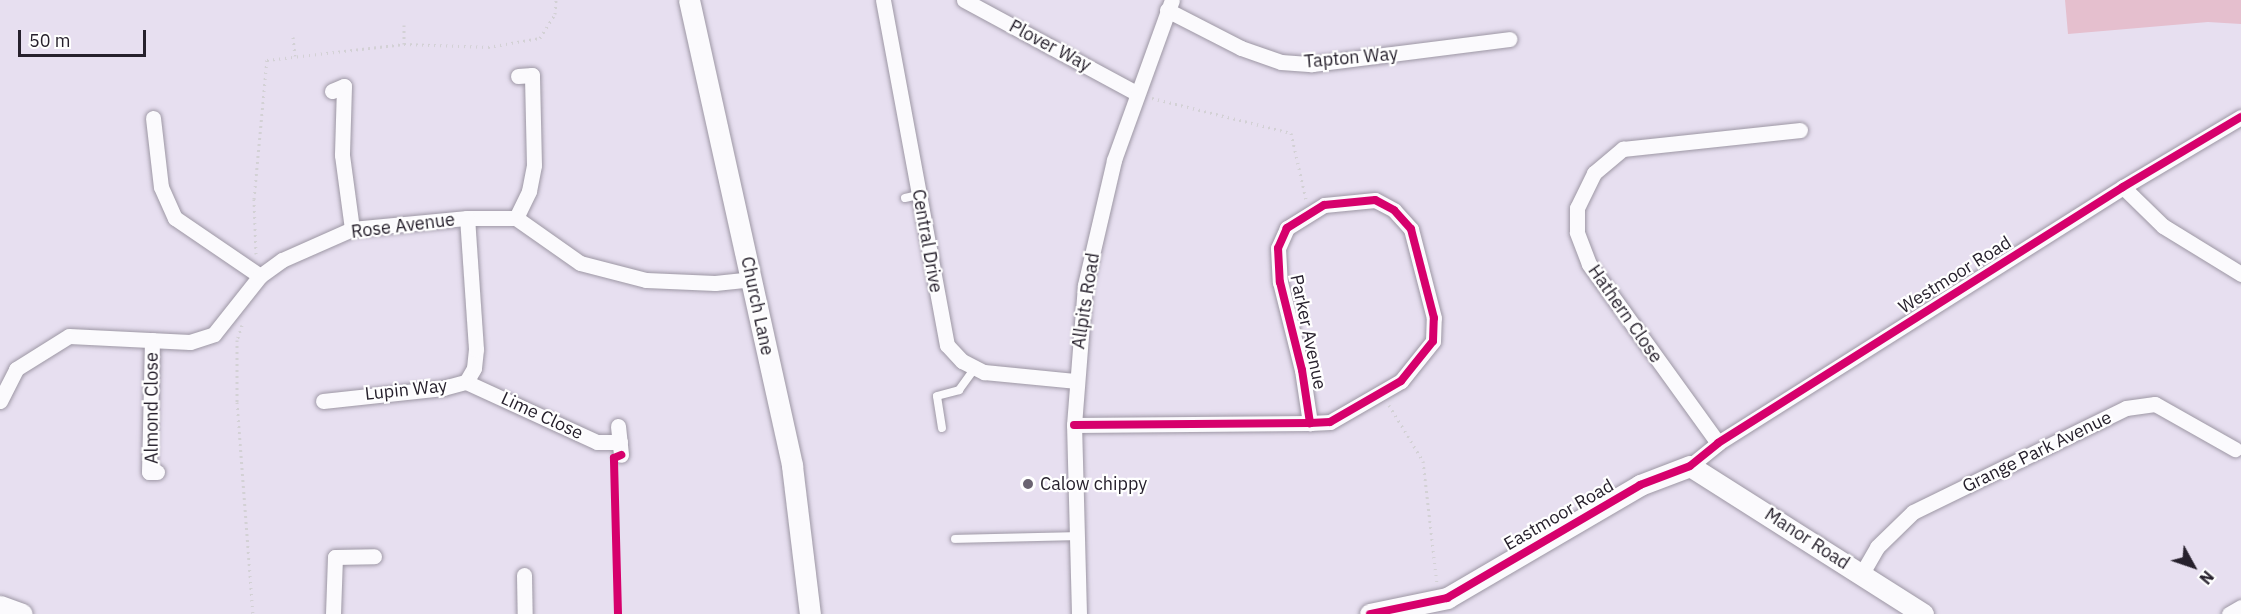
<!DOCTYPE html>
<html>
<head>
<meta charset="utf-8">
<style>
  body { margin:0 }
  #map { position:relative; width:2241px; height:614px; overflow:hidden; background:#e7dff0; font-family:"IBM Plex Sans",sans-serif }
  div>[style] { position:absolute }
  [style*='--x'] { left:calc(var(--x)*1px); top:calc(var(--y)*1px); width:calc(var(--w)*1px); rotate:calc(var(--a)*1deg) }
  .green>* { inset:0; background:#e5bfce }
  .path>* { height:3px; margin-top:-1.5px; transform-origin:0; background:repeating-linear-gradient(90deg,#d3d1d5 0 1.5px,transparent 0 6px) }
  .roads { filter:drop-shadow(0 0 2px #9d97a4) drop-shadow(0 0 2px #9d97a4) }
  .lane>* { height:8px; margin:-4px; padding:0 4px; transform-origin:4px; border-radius:4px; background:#fbfafd }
  .street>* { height:15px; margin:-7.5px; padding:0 7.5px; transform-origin:7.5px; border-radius:7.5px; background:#fbfafd }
  .secondary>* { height:21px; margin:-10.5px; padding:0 10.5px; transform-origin:10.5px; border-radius:10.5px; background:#fbfafd }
  .cycleway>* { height:8px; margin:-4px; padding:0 4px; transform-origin:4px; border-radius:4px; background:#d6006c }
  .dots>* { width:16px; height:16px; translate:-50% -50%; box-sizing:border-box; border:3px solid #fff; border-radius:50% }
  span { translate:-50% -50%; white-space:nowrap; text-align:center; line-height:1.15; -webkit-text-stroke:4.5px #fff; paint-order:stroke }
  .street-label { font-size:18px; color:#26202c }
  .poi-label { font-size:18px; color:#26202c }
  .left { translate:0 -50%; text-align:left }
  .north { position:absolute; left:2163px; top:536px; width:60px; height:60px; -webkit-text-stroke:4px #fff; paint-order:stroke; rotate:130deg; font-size:16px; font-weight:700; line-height:24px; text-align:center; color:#26202c }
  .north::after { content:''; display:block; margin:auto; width:21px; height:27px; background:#26202c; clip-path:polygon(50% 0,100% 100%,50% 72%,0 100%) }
  .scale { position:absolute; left:18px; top:30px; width:128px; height:27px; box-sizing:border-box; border:3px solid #26202c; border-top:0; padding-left:8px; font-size:18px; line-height:21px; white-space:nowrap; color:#26202c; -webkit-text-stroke:4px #fff; paint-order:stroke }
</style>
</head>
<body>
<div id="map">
  <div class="green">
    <i style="clip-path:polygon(2065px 0,2241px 0,2241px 24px,2208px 22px,2068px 34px)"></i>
  </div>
  <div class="path">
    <i style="--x:404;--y:25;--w:19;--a:90"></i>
    <i style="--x:293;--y:37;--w:19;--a:84"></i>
    <i style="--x:1152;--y:98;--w:143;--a:14.1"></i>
    <i style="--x:1291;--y:133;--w:68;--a:77.2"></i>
    <i style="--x:256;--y:254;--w:55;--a:-92.1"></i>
    <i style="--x:254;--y:199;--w:140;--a:-84.7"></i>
    <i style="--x:267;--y:60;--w:138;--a:-6.7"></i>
    <i style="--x:404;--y:44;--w:84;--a:2"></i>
    <i style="--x:488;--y:47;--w:53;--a:-9.8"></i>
    <i style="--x:540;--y:38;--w:28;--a:-58"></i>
    <i style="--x:555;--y:14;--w:14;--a:-86"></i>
    <i style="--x:242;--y:325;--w:16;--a:108"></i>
    <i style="--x:237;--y:340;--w:62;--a:90"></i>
    <i style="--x:237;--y:402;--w:213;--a:85.7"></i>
    <i style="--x:1389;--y:405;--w:66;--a:58.7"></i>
    <i style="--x:1423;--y:461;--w:123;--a:83.5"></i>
  </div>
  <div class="roads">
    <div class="lane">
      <i style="--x:905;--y:198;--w:13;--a:-13"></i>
      <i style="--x:942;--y:428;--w:32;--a:-99"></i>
      <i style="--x:937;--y:396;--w:23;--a:-15"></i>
      <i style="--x:959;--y:390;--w:27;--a:-54"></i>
      <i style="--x:955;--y:539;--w:122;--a:-1.4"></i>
    </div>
    <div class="street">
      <i style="--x:883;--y:0;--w:351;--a:79.5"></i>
      <i style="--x:947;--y:345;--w:22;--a:47"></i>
      <i style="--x:962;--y:361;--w:25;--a:27"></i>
      <i style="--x:984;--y:372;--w:91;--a:5.6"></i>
      <i style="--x:964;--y:0;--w:196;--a:28.4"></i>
      <i style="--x:1167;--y:10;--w:83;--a:27.2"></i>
      <i style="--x:1241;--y:48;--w:42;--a:19.3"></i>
      <i style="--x:1281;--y:62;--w:31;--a:4"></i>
      <i style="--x:1312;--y:64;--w:199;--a:-7.2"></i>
      <i style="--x:332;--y:91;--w:13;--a:-23"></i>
      <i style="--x:344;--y:86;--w:69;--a:91.7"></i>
      <i style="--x:342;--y:155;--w:75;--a:82.3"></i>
      <i style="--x:153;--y:118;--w:69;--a:83.4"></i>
      <i style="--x:161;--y:187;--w:34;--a:66"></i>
      <i style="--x:175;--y:218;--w:103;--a:34.3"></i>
      <i style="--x:2123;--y:187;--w:56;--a:44.3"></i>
      <i style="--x:2163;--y:226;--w:92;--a:31.6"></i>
      <i style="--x:516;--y:218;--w:30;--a:-64"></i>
      <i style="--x:529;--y:191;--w:26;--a:-79"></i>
      <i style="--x:534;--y:165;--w:90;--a:-91.3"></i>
      <i style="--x:532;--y:75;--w:14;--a:176"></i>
      <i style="--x:152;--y:340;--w:132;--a:91.3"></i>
      <i style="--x:149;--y:472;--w:8;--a:0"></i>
      <i style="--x:466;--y:382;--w:144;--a:24.6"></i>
      <i style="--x:597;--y:442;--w:23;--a:0"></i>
      <i style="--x:0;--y:401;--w:36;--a:-63"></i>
      <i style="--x:16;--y:369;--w:62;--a:-31.9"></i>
      <i style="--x:69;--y:336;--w:121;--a:2.8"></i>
      <i style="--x:190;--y:342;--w:25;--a:-18"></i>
      <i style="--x:214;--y:334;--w:74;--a:-51.6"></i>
      <i style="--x:260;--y:276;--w:27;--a:-36"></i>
      <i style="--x:282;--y:260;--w:77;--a:-23.9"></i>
      <i style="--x:352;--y:229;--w:116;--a:-5.5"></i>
      <i style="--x:467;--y:218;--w:49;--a:0"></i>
      <i style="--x:516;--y:218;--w:78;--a:35.1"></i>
      <i style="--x:580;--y:263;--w:68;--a:14.4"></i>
      <i style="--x:646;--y:280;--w:69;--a:2.5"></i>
      <i style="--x:715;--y:283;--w:36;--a:-6"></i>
      <i style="--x:323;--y:401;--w:121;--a:-6.2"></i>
      <i style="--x:443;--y:388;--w:24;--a:-15"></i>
      <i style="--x:466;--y:382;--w:16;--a:-60"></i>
      <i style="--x:474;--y:368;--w:19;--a:-84"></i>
      <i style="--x:476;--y:349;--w:131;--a:-93.9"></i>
      <i style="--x:1074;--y:425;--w:236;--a:-0.5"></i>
      <i style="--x:1310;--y:423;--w:20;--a:-3"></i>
      <i style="--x:1330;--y:422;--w:82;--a:-30"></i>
      <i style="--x:1401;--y:381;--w:51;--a:-51.3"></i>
      <i style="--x:1433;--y:341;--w:23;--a:-88"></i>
      <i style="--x:1434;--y:318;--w:92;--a:-104.5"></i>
      <i style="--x:1411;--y:229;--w:25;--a:-132"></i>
      <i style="--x:1394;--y:210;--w:21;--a:-152"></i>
      <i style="--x:1375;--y:200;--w:51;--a:174.4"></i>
      <i style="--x:1324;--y:205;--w:44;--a:148.1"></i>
      <i style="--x:1287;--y:228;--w:22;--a:114"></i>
      <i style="--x:1278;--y:248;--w:34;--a:87"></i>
      <i style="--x:1280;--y:282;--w:91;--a:76"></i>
      <i style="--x:1302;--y:370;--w:54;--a:81.4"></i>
      <i style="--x:618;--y:426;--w:29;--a:84"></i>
      <i style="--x:1718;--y:443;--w:221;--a:-125.8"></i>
      <i style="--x:1589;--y:264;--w:34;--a:-111"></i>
      <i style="--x:1577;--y:232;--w:24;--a:-90"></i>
      <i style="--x:1577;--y:208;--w:39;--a:-64"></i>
      <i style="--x:1594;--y:173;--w:38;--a:-40"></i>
      <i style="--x:1623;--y:149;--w:178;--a:-6.1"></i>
      <i style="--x:1690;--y:466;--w:36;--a:-39"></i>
      <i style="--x:1718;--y:443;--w:479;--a:-32.3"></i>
      <i style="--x:2123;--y:187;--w:137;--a:-30.7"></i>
      <i style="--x:524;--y:575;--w:39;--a:89"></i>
      <i style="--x:1861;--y:575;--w:32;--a:-60"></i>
      <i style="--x:1877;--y:547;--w:50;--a:-44.2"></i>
      <i style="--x:1913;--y:512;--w:237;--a:-26"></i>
      <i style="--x:2126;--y:408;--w:29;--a:-8"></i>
      <i style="--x:2155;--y:404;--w:92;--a:29.4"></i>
      <i style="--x:333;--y:614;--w:57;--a:-88"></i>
      <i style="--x:335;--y:557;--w:39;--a:-1"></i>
      <i style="--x:1079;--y:614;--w:189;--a:-91.5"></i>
      <i style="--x:1074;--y:425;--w:140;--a:-85.5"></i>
      <i style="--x:1085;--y:285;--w:128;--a:-76.9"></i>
      <i style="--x:1114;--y:160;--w:170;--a:-70.1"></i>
      <i style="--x:2229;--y:614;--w:14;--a:-30"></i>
    </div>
    <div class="secondary">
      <i style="--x:689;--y:0;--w:477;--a:77.5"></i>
      <i style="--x:792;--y:466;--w:149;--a:83.1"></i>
      <i style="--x:0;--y:606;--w:23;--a:20"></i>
      <i style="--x:1370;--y:614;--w:79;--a:-11.7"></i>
      <i style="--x:1447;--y:598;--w:224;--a:-30.3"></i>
      <i style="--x:1640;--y:485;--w:53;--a:-20.8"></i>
      <i style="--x:1690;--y:466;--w:276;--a:32.4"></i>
    </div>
  </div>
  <div class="cycleway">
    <i style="--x:1074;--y:425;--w:236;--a:-0.5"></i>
    <i style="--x:1310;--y:423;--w:20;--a:-3"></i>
    <i style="--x:1330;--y:422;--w:82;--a:-30"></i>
    <i style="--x:1401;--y:381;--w:51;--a:-51.3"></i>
    <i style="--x:1433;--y:341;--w:23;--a:-88"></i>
    <i style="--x:1434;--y:318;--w:92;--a:-104.5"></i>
    <i style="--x:1411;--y:229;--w:25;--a:-132"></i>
    <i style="--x:1394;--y:210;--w:21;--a:-152"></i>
    <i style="--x:1375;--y:200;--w:51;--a:174.4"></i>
    <i style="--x:1324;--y:205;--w:44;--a:148.1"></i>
    <i style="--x:1287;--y:228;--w:22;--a:114"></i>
    <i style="--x:1278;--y:248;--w:34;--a:87"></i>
    <i style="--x:1280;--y:282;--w:91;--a:76"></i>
    <i style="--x:1302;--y:370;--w:54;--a:81.4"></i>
    <i style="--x:618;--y:614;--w:156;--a:-91.5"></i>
    <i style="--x:614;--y:458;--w:8;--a:-23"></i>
    <i style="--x:1370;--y:614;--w:79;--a:-11.7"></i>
    <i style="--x:1447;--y:598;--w:224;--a:-30.3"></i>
    <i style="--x:1640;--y:485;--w:53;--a:-20.8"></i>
    <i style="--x:1690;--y:466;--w:36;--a:-39"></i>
    <i style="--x:1718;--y:443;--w:479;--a:-32.3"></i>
    <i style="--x:2123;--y:187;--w:137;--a:-30.7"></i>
  </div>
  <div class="dots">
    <i style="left:1028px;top:484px;background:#6a6371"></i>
  </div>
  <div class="street-label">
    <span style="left:1050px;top:46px;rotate:28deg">Plover Way</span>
    <span style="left:1351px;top:58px;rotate:-5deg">Tapton Way</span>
    <span style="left:403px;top:226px;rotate:-7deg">Rose Avenue</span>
    <span style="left:927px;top:241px;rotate:80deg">Central Drive</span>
    <span style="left:1955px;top:275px;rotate:-32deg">Westmoor Road</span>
    <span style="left:1086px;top:301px;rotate:-81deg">Allpits Road</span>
    <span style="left:757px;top:306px;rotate:78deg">Church Lane</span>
    <span style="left:1625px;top:314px;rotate:55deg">Hathern Close</span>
    <span style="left:1308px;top:332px;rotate:78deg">Parker Avenue</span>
    <span style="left:406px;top:390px;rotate:-6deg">Lupin Way</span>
    <span style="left:152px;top:408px;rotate:-90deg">Almond Close</span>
    <span style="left:542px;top:416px;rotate:25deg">Lime Close</span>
    <span style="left:2037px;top:452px;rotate:-26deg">Grange Park Avenue</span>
    <span style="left:1559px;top:515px;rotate:-30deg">Eastmoor Road</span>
    <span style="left:1807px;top:539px;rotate:33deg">Manor Road</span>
  </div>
  <div class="poi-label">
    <span class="left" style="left:1040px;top:484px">Calow chippy</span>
  </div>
  <div class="north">N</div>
  <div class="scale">50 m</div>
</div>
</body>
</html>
